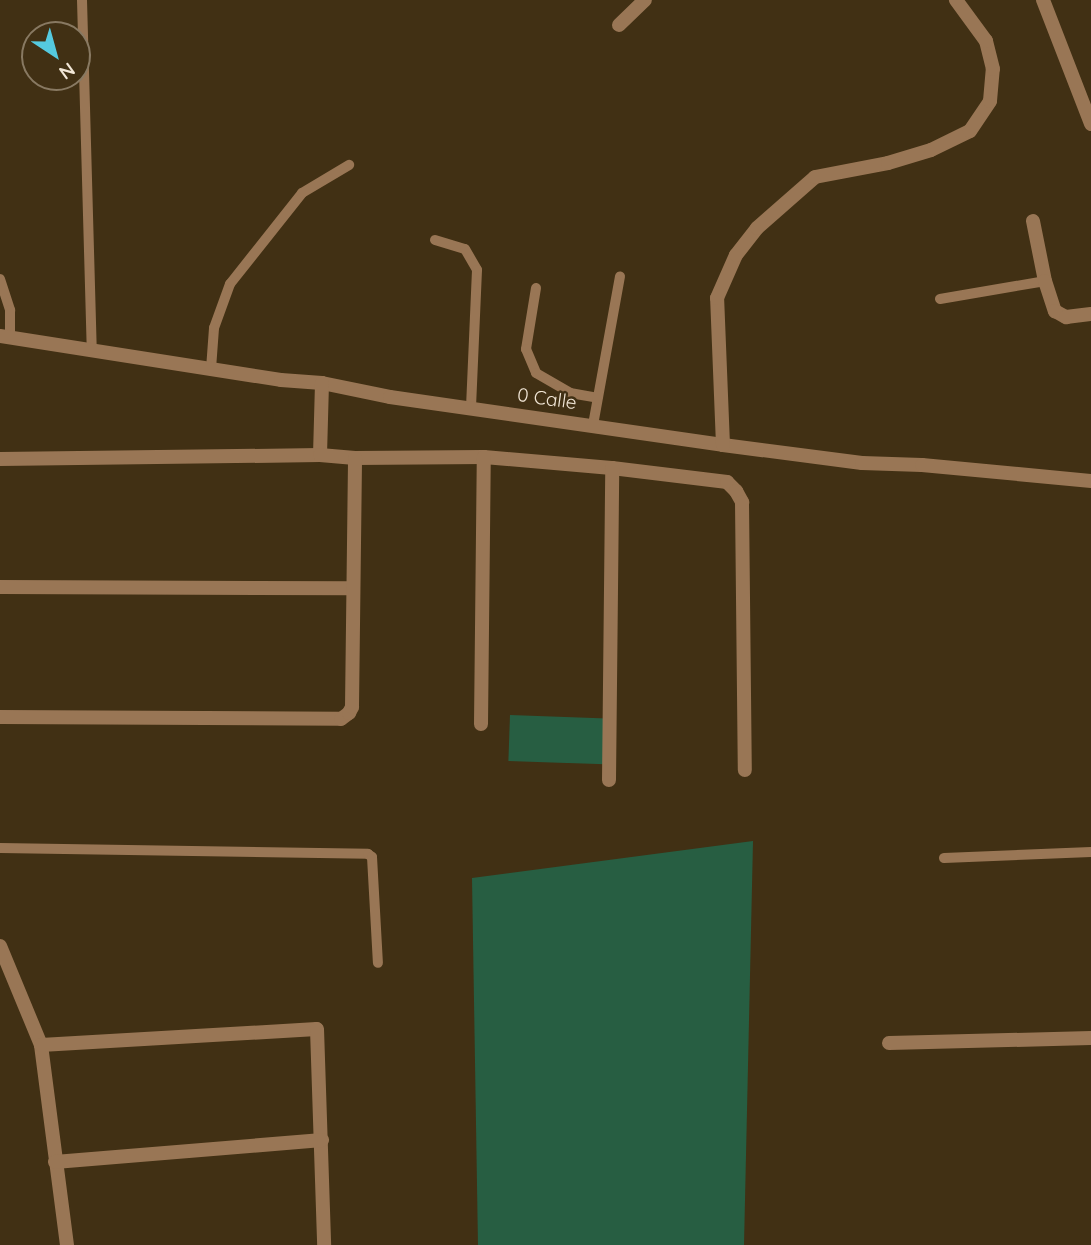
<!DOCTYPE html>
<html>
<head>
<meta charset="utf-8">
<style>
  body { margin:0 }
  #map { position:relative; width:1091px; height:1245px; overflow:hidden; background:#413014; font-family:Quicksand,sans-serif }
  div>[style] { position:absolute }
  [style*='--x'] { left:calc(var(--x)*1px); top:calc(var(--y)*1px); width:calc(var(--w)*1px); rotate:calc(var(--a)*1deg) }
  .green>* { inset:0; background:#275e42; transform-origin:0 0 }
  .service>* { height:10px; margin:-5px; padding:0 5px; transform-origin:5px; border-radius:5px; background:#997655 }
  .minor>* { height:14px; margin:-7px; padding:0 7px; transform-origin:7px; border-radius:7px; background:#997655 }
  span { translate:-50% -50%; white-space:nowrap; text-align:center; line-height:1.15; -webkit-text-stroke:5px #413014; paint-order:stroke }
  .street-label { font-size:19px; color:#f2e7d7 }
  .north { position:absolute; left:21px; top:21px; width:70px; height:70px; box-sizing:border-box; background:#413014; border:2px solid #887962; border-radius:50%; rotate:144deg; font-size:19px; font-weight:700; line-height:28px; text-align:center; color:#f2e7d7 }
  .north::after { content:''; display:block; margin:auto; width:24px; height:32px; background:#55cadf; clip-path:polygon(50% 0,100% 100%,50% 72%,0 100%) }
</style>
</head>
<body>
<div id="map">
  <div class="green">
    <i style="left:510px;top:715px;width:97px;height:46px;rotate:2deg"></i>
    <i style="clip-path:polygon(753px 841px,744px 1245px,478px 1245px,472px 878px)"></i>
  </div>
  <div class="service">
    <i style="--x:82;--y:0;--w:349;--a:88.4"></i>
    <i style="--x:435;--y:240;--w:31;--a:17"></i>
    <i style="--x:465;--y:249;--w:24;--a:60"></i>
    <i style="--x:477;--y:270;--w:138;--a:92.5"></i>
    <i style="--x:0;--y:279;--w:33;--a:72"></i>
    <i style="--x:10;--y:310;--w:27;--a:90"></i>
    <i style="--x:536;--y:288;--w:62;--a:99.3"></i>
    <i style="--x:526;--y:349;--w:26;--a:67"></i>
    <i style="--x:536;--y:373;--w:39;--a:30"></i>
    <i style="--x:570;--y:393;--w:27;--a:10"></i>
    <i style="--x:940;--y:299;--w:107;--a:-9.7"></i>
    <i style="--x:211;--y:369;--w:41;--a:-85.8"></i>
    <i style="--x:214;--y:328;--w:47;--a:-70"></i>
    <i style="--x:230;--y:284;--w:116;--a:-51.6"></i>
    <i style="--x:302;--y:193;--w:55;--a:-30.8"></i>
    <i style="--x:593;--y:425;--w:151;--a:-79.7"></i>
    <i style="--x:0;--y:848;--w:368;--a:0.9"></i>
    <i style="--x:368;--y:854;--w:5;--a:37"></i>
    <i style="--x:372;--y:857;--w:106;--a:86.8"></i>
    <i style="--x:944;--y:858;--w:147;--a:-2.3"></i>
  </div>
  <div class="minor">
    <i style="--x:1043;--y:0;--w:133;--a:68.8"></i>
    <i style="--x:619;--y:25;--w:36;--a:-44"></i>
    <i style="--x:1033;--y:221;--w:61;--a:78.7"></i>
    <i style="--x:1045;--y:281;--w:32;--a:72"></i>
    <i style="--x:1055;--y:311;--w:13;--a:29"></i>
    <i style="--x:1066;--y:317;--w:25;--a:-7"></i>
    <i style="--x:0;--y:336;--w:284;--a:8.9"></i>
    <i style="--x:281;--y:380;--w:41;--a:4.2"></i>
    <i style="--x:322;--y:383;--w:69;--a:11.6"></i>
    <i style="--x:390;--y:397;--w:336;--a:8.2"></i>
    <i style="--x:723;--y:445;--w:140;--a:7.4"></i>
    <i style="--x:862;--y:463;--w:60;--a:1.9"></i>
    <i style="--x:922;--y:465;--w:170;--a:5.4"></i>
    <i style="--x:723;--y:445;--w:147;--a:-92.3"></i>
    <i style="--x:717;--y:298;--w:47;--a:-66.2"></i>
    <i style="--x:736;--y:255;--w:34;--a:-52"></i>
    <i style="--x:757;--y:228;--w:77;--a:-41.3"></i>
    <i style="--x:815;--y:177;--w:74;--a:-10.9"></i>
    <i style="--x:888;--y:163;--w:45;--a:-16.8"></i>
    <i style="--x:931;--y:150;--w:43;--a:-26"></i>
    <i style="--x:970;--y:131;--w:36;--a:-56"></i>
    <i style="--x:990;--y:101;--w:32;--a:-85"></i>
    <i style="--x:993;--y:69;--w:29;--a:-104"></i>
    <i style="--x:986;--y:41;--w:51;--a:-126.2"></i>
    <i style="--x:320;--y:455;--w:72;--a:-88.4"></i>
    <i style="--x:0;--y:459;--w:320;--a:-0.7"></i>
    <i style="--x:320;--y:455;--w:35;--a:5"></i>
    <i style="--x:355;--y:458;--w:129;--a:-0.4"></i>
    <i style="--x:484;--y:457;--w:128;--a:4.9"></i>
    <i style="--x:612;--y:468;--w:116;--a:6.9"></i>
    <i style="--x:727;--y:482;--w:13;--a:45"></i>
    <i style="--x:736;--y:491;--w:13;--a:61"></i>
    <i style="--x:742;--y:502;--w:268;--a:89.4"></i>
    <i style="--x:0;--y:587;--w:353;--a:0.2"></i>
    <i style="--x:0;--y:717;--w:341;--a:0.3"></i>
    <i style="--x:341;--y:719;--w:10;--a:-37"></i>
    <i style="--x:349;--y:713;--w:7;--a:-63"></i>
    <i style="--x:352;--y:707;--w:249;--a:-89.3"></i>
    <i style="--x:481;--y:724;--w:267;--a:-89.4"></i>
    <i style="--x:609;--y:780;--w:312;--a:-89.4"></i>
    <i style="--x:0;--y:946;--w:107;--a:67.5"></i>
    <i style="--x:41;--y:1045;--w:202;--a:82.6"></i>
    <i style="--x:889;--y:1043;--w:202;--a:-1.4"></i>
    <i style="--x:41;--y:1045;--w:276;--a:-3.3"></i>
    <i style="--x:317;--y:1029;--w:216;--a:88.1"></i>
    <i style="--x:55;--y:1162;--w:268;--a:-4.7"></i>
  </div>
  <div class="street-label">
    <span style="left:547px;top:399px;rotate:8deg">0 Calle</span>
  </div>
  <div class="north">N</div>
</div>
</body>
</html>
